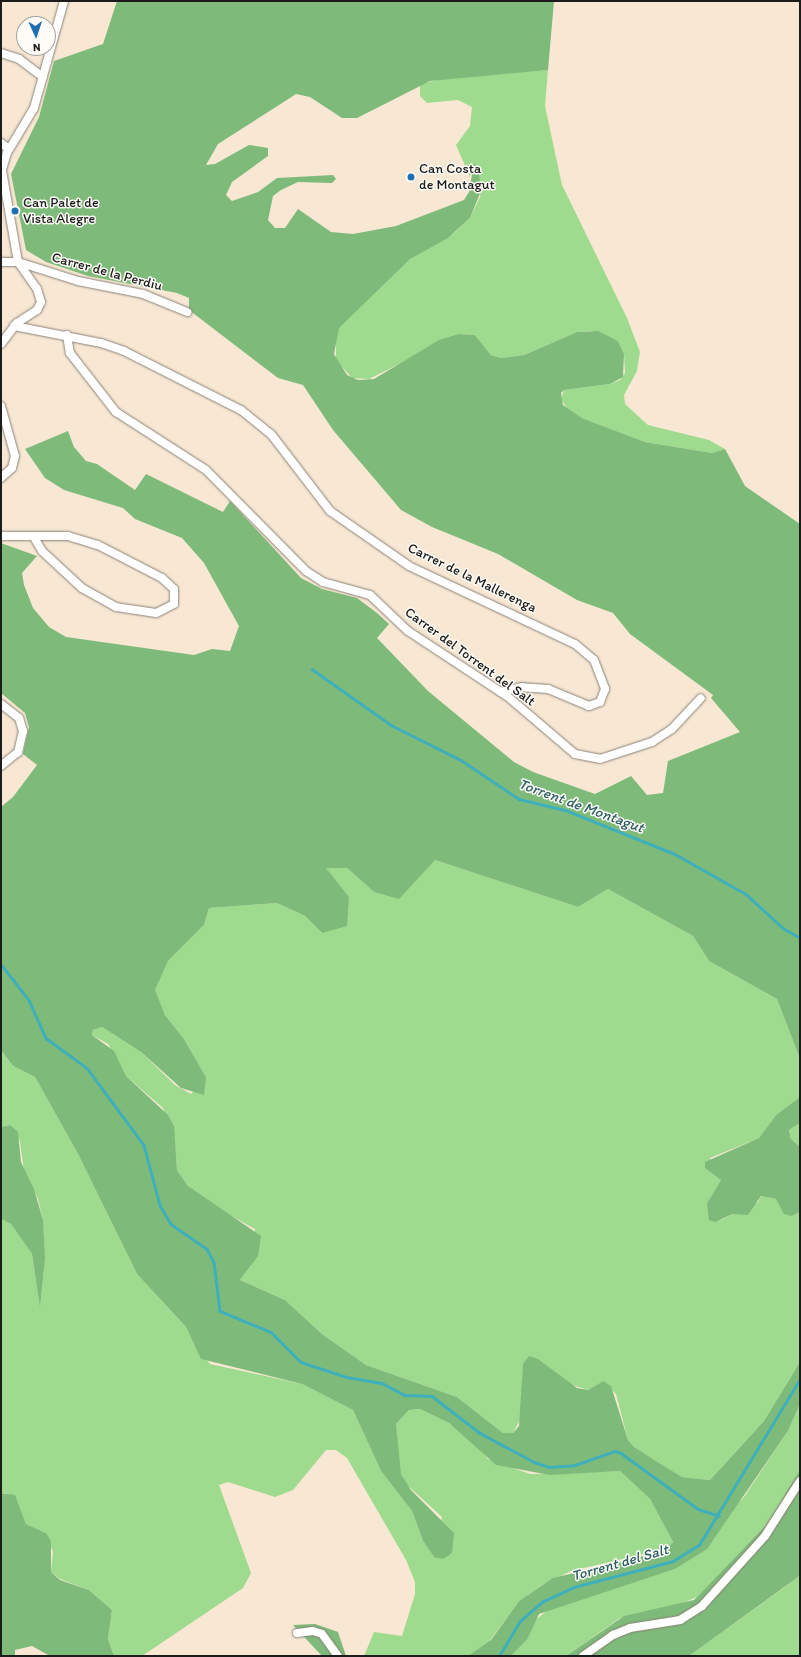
<!DOCTYPE html>
<html>
<head>
<meta charset="utf-8">
<style>
  body { margin:0 }
  #map { position:relative; width:801px; height:1657px; overflow:hidden; background:#f7e7d3; font-family:Itim,sans-serif }
  div>[style] { position:absolute }
  [style*='--x'] { left:calc(var(--x)*1px); top:calc(var(--y)*1px); width:calc(var(--w)*1px); rotate:calc(var(--a)*1deg) }
  .green>* { inset:0; background:#9edb8f }
  .forest>* { inset:0; background:#7ebb7a }
  .stream>* { height:2.5px; margin:-1.25px; padding:0 1.25px; transform-origin:1.25px; border-radius:1.25px; background:#3fafbb }
  .roads { filter:drop-shadow(0 0 1px #8a8278) drop-shadow(0 0 1px #8a8278) }
  .street>* { height:8px; margin:-4px; padding:0 4px; transform-origin:4px; border-radius:4px; background:#fff }
  .dots>* { width:11px; height:11px; translate:-50% -50%; box-sizing:border-box; border:2px solid #fdfcf7; border-radius:50% }
  span { translate:-50% -50%; white-space:nowrap; text-align:center; line-height:1.15; -webkit-text-stroke:3px #fdfcf7; paint-order:stroke }
  .poi-label { font-size:14px; color:#1c1c1c }
  .left { translate:0 -50%; text-align:left }
  .street-label { font-size:14px; color:#1c1c1c }
  .water-label { font-size:15px; color:#2c5e64; font-style:italic }
  .frame { position:absolute; inset:0; border:2px solid #1c1c1c; pointer-events:none }
  .north { position:absolute; left:16px; top:16px; width:40px; height:40px; box-sizing:border-box; background:#fdfcf7; border:1px solid #a3a29f; border-radius:50%; rotate:177deg; font-size:11px; font-weight:700; line-height:16px; text-align:center; color:#1c1c1c }
  .north::after { content:''; display:block; margin:auto; width:14px; height:18px; background:#1f6fb2; clip-path:polygon(50% 0,100% 100%,50% 72%,0 100%) }
</style>
</head>
<body>
<div id="map">
  <div class="green">
    <i style="clip-path:polygon(548px 70px,545px 106px,562px 185px,627px 318px,640px 352px,637px 371px,624px 395px,625px 404px,648px 425px,709px 440px,725px 449px,712px 453px,645px 442px,582px 418px,567px 408px,561px 399px,564px 390px,610px 384px,620px 380px,625px 373px,624px 354px,618px 341px,593px 331px,577px 332px,524px 355px,501px 358px,491px 355px,475px 335px,459px 334px,369px 379px,352px 378px,336px 360px,336px 332px,349px 313px,414px 255px,453px 234px,470px 218px,480px 197px,481px 186px,472px 168px,470px 177px,456px 145px,470px 126px,472px 107px,458px 100px,427px 103px,420px 96px,420px 84px,446px 78px)"></i>
    <i style="clip-path:polygon(435px 860px,578px 907px,608px 889px,693px 936px,709px 961px,777px 999px,800px 1059px,800px 1097px,776px 1115px,759px 1138px,710px 1158px,721px 1180px,707px 1203px,721px 1220px,758px 1202px,761px 1196px,776px 1199px,792px 1216px,800px 1212px,800px 1362px,764px 1421px,710px 1480px,682px 1477px,634px 1447px,628px 1440px,616px 1394px,603px 1381px,588px 1390px,569px 1384px,538px 1359px,523px 1364px,522px 1416px,513px 1433px,503px 1433px,457px 1397px,366px 1365px,322px 1334px,285px 1300px,240px 1280px,252px 1264px,255px 1229px,203px 1200px,188px 1186px,177px 1170px,175px 1146px,163px 1108px,126px 1076px,108px 1044px,92px 1035px,93px 1030px,102px 1027px,141px 1052px,175px 1085px,191px 1094px,206px 1077px,184px 1039px,165px 1015px,154px 990px,168px 961px,204px 925px,209px 908px,277px 903px,305px 916px,322px 933px,326px 868px,347px 868px,374px 892px)"></i>
    <i style="clip-path:polygon(1px 1050px,13px 1066px,35px 1077px,78px 1154px,137px 1274px,186px 1327px,194px 1344px,210px 1364px,302px 1384px,353px 1410px,381px 1471px,412px 1511px,423px 1541px,434px 1557px,442px 1517px,405px 1483px,397px 1464px,396px 1424px,409px 1410px,420px 1409px,449px 1423px,474px 1442px,488px 1459px,530px 1474px,620px 1471px,650px 1499px,673px 1542px,666px 1549px,571px 1571px,544px 1584px,519px 1601px,485px 1647px,468px 1656px,364px 1656px,374px 1632px,402px 1636px,415px 1594px,415px 1582px,406px 1560px,347px 1458px,336px 1450px,326px 1450px,293px 1490px,275px 1497px,228px 1482px,219px 1485px,251px 1573px,243px 1588px,142px 1656px,114px 1656px,108px 1639px,112px 1610px,89px 1590px,60px 1579px,51px 1572px,53px 1552px,46px 1533px,26px 1524px,19px 1506px,6px 1493px,1px 1493px,1px 1219px,11px 1224px,32px 1254px,40px 1307px,44px 1269px,43px 1220px,38px 1199px,24px 1171px,20px 1141px,10px 1125px,1px 1127px)"></i>
    <i style="clip-path:polygon(800px 1123px,800px 1147px,791px 1139px,789px 1130px)"></i>
    <i style="clip-path:polygon(800px 1404px,800px 1470px,766px 1525px,697px 1597px,673px 1607px,620px 1618px,566px 1656px,511px 1656px,527px 1640px,533px 1622px,549px 1609px,675px 1569px,744px 1497px,788px 1431px)"></i>
    <i style="clip-path:polygon(800px 1575px,800px 1656px,689px 1656px,785px 1587px)"></i>
  </div>
  <div class="forest">
    <i style="clip-path:polygon(117px 1px,554px 1px,548px 70px,430px 81px,357px 118px,342px 118px,310px 97px,296px 94px,218px 144px,206px 165px,215px 164px,249px 145px,268px 148px,268px 156px,232px 182px,226px 195px,232px 201px,258px 192px,277px 178px,333px 175px,336px 179px,332px 183px,298px 182px,281px 190px,273px 196px,268px 220px,275px 228px,285px 228px,298px 209px,331px 232px,353px 234px,396px 226px,464px 200px,469px 192px,474px 163px,478px 167px,481px 191px,470px 218px,448px 238px,410px 259px,339px 328px,334px 354px,347px 375px,358px 380px,374px 379px,439px 340px,459px 334px,475px 335px,491px 355px,501px 358px,524px 355px,577px 332px,598px 331px,618px 341px,624px 354px,623px 377px,610px 384px,564px 390px,561px 393px,563px 405px,582px 418px,645px 442px,712px 453px,725px 449px,745px 486px,800px 524px,800px 1059px,777px 999px,709px 961px,693px 936px,608px 889px,578px 907px,435px 860px,399px 899px,374px 892px,347px 868px,326px 868px,349px 897px,347px 926px,322px 933px,305px 916px,277px 903px,209px 908px,204px 925px,168px 961px,155px 990px,165px 1015px,184px 1039px,206px 1077px,204px 1095px,181px 1088px,141px 1052px,102px 1027px,93px 1030px,92px 1035px,114px 1051px,126px 1076px,168px 1115px,174px 1126px,177px 1170px,188px 1186px,261px 1236px,258px 1256px,240px 1280px,285px 1300px,322px 1334px,366px 1365px,457px 1397px,503px 1433px,513px 1433px,519px 1426px,523px 1364px,529px 1356px,538px 1359px,577px 1388px,588px 1390px,603px 1381px,611px 1386px,628px 1440px,634px 1447px,682px 1477px,710px 1480px,764px 1421px,800px 1362px,800px 1404px,788px 1431px,707px 1549px,675px 1569px,539px 1614px,527px 1640px,511px 1656px,468px 1656px,491px 1640px,519px 1601px,553px 1578px,648px 1555px,666px 1549px,673px 1542px,650px 1499px,620px 1471px,550px 1475px,496px 1465px,449px 1423px,420px 1409px,409px 1410px,396px 1424px,401px 1474px,411px 1490px,454px 1533px,452px 1553px,443px 1559px,434px 1557px,423px 1541px,412px 1511px,381px 1471px,353px 1410px,302px 1384px,201px 1359px,186px 1327px,137px 1274px,78px 1154px,35px 1077px,13px 1066px,1px 1050px,1px 807px,13px 797px,37px 765px,23px 754px,29px 727px,25px 713px,1px 693px,1px 543px,37px 556px,22px 573px,24px 585px,33px 608px,49px 627px,66px 637px,194px 655px,212px 649px,230px 651px,239px 626px,204px 563px,182px 538px,135px 519px,123px 508px,64px 490px,45px 478px,25px 449px,68px 431px,74px 447px,86px 461px,97px 464px,135px 490px,146px 474px,223px 512px,230px 501px,301px 578px,322px 589px,357px 598px,377px 613px,389px 624px,377px 638px,428px 691px,514px 762px,533px 772px,595px 794px,631px 776px,647px 795px,663px 793px,668px 761px,740px 732px,711px 698px,713px 695px,630px 634px,613px 613px,577px 600px,498px 554px,432px 527px,401px 510px,333px 430px,303px 385px,278px 378px,189px 310px,189px 298px,177px 293px,88px 276px,46px 262px,26px 250px,11px 174px,39px 117px,54px 61px,103px 44px)"></i>
    <i style="clip-path:polygon(800px 1097px,800px 1123px,789px 1130px,791px 1139px,800px 1147px,800px 1212px,792px 1216px,784px 1214px,776px 1199px,761px 1196px,748px 1215px,733px 1214px,715px 1222px,709px 1220px,707px 1203px,721px 1180px,705px 1168px,705px 1162px,759px 1138px,776px 1115px)"></i>
    <i style="clip-path:polygon(10px 1125px,18px 1132px,21px 1162px,34px 1189px,43px 1220px,45px 1259px,40px 1308px,32px 1254px,11px 1224px,1px 1219px,1px 1127px)"></i>
    <i style="clip-path:polygon(800px 1470px,800px 1575px,794px 1580px,689px 1656px,566px 1656px,624px 1616px,694px 1600px,766px 1525px)"></i>
    <i style="clip-path:polygon(1px 1493px,15px 1495px,26px 1524px,46px 1533px,51px 1541px,51px 1572px,60px 1580px,89px 1590px,112px 1610px,108px 1639px,114px 1656px,50px 1656px,32px 1646px,15px 1650px,15px 1656px,1px 1656px)"></i>
    <i style="clip-path:polygon(315px 1624px,338px 1632px,346px 1656px,322px 1656px,293px 1625px)"></i>
  </div>
  <div class="stream">
    <i style="--x:312;--y:669;--w:97;--a:35.3"></i>
    <i style="--x:391;--y:725;--w:78;--a:26.6"></i>
    <i style="--x:461;--y:760;--w:70;--a:33.9"></i>
    <i style="--x:519;--y:799;--w:47;--a:13.4"></i>
    <i style="--x:565;--y:810;--w:118;--a:21.8"></i>
    <i style="--x:675;--y:854;--w:81;--a:29.4"></i>
    <i style="--x:746;--y:894;--w:50;--a:42.6"></i>
    <i style="--x:783;--y:928;--w:20;--a:30"></i>
    <i style="--x:1;--y:964;--w:46;--a:52.1"></i>
    <i style="--x:29;--y:1000;--w:42;--a:65.9"></i>
    <i style="--x:46;--y:1038;--w:51;--a:36.2"></i>
    <i style="--x:87;--y:1068;--w:96;--a:53.5"></i>
    <i style="--x:144;--y:1145;--w:62;--a:75.1"></i>
    <i style="--x:160;--y:1205;--w:22;--a:60"></i>
    <i style="--x:171;--y:1224;--w:44;--a:34.8"></i>
    <i style="--x:207;--y:1249;--w:15;--a:62"></i>
    <i style="--x:214;--y:1262;--w:49;--a:83"></i>
    <i style="--x:220;--y:1311;--w:55;--a:22.4"></i>
    <i style="--x:271;--y:1332;--w:42;--a:45"></i>
    <i style="--x:301;--y:1362;--w:48;--a:18.1"></i>
    <i style="--x:347;--y:1377;--w:36;--a:10"></i>
    <i style="--x:382;--y:1383;--w:26;--a:28"></i>
    <i style="--x:405;--y:1395;--w:27;--a:2"></i>
    <i style="--x:432;--y:1396;--w:61;--a:37.6"></i>
    <i style="--x:480;--y:1433;--w:61;--a:28.2"></i>
    <i style="--x:534;--y:1462;--w:16;--a:18"></i>
    <i style="--x:549;--y:1467;--w:26;--a:-4"></i>
    <i style="--x:575;--y:1465;--w:42;--a:-19.3"></i>
    <i style="--x:615;--y:1451;--w:6;--a:18"></i>
    <i style="--x:621;--y:1453;--w:95;--a:36"></i>
    <i style="--x:698;--y:1509;--w:22;--a:18"></i>
    <i style="--x:499;--y:1656;--w:41;--a:-59"></i>
    <i style="--x:520;--y:1621;--w:29;--a:-41"></i>
    <i style="--x:542;--y:1602;--w:35;--a:-25"></i>
    <i style="--x:574;--y:1587;--w:102;--a:-14.7"></i>
    <i style="--x:673;--y:1561;--w:31;--a:-32"></i>
    <i style="--x:699;--y:1545;--w:194;--a:-58.7"></i>
  </div>
  <div class="roads">
    <div class="street">
      <i style="--x:1;--y:53;--w:19;--a:18"></i>
      <i style="--x:19;--y:59;--w:30;--a:37"></i>
      <i style="--x:1;--y:143;--w:10;--a:37"></i>
      <i style="--x:1;--y:262;--w:17;--a:0"></i>
      <i style="--x:18;--y:262;--w:63;--a:17.6"></i>
      <i style="--x:78;--y:281;--w:66;--a:11.3"></i>
      <i style="--x:143;--y:294;--w:48;--a:22.2"></i>
      <i style="--x:14;--y:326;--w:89;--a:11.1"></i>
      <i style="--x:101;--y:343;--w:24;--a:19"></i>
      <i style="--x:124;--y:351;--w:131;--a:26.8"></i>
      <i style="--x:241;--y:410;--w:38;--a:39"></i>
      <i style="--x:271;--y:434;--w:97;--a:52.5"></i>
      <i style="--x:330;--y:511;--w:96;--a:34.8"></i>
      <i style="--x:409;--y:566;--w:183;--a:25.2"></i>
      <i style="--x:575;--y:644;--w:25;--a:40"></i>
      <i style="--x:594;--y:660;--w:31;--a:69"></i>
      <i style="--x:605;--y:689;--w:14;--a:111"></i>
      <i style="--x:600;--y:702;--w:12;--a:160"></i>
      <i style="--x:589;--y:706;--w:44;--a:-157.5"></i>
      <i style="--x:548;--y:689;--w:26;--a:-176"></i>
      <i style="--x:522;--y:687;--w:22;--a:167"></i>
      <i style="--x:67;--y:335;--w:18;--a:81"></i>
      <i style="--x:70;--y:353;--w:75;--a:52.1"></i>
      <i style="--x:116;--y:412;--w:107;--a:32.8"></i>
      <i style="--x:206;--y:470;--w:142;--a:45.3"></i>
      <i style="--x:306;--y:571;--w:20;--a:33"></i>
      <i style="--x:323;--y:582;--w:49;--a:15.5"></i>
      <i style="--x:370;--y:595;--w:52;--a:43.5"></i>
      <i style="--x:408;--y:631;--w:118;--a:33.3"></i>
      <i style="--x:507;--y:696;--w:89;--a:40.5"></i>
      <i style="--x:575;--y:754;--w:25;--a:11"></i>
      <i style="--x:600;--y:759;--w:55;--a:-18.1"></i>
      <i style="--x:652;--y:742;--w:24;--a:-33"></i>
      <i style="--x:672;--y:729;--w:42;--a:-46.9"></i>
      <i style="--x:1;--y:344;--w:26;--a:-53"></i>
      <i style="--x:17;--y:323;--w:24;--a:-33"></i>
      <i style="--x:37;--y:310;--w:9;--a:-63"></i>
      <i style="--x:41;--y:302;--w:14;--a:-107"></i>
      <i style="--x:37;--y:289;--w:33;--a:-125"></i>
      <i style="--x:18;--y:262;--w:93;--a:-99.9"></i>
      <i style="--x:2;--y:170;--w:18;--a:-74"></i>
      <i style="--x:7;--y:153;--w:52;--a:-59"></i>
      <i style="--x:34;--y:108;--w:111;--a:-74.3"></i>
      <i style="--x:1;--y:406;--w:52;--a:74.4"></i>
      <i style="--x:15;--y:456;--w:12;--a:104"></i>
      <i style="--x:12;--y:468;--w:15;--a:138"></i>
      <i style="--x:1;--y:536;--w:67;--a:0"></i>
      <i style="--x:68;--y:536;--w:31;--a:17"></i>
      <i style="--x:98;--y:545;--w:72;--a:27.3"></i>
      <i style="--x:162;--y:578;--w:16;--a:43"></i>
      <i style="--x:174;--y:589;--w:15;--a:90"></i>
      <i style="--x:174;--y:604;--w:20;--a:153"></i>
      <i style="--x:156;--y:613;--w:40;--a:-171.5"></i>
      <i style="--x:116;--y:607;--w:39;--a:-151"></i>
      <i style="--x:82;--y:588;--w:54;--a:-137.2"></i>
      <i style="--x:42;--y:551;--w:16;--a:-120"></i>
      <i style="--x:1;--y:704;--w:23;--a:38"></i>
      <i style="--x:19;--y:718;--w:14;--a:73"></i>
      <i style="--x:23;--y:731;--w:22;--a:103"></i>
      <i style="--x:18;--y:752;--w:22;--a:141"></i>
      <i style="--x:297;--y:1633;--w:16;--a:-7"></i>
      <i style="--x:313;--y:1631;--w:9;--a:18"></i>
      <i style="--x:322;--y:1634;--w:27;--a:54"></i>
      <i style="--x:583;--y:1656;--w:37;--a:-35"></i>
      <i style="--x:613;--y:1635;--w:18;--a:-22"></i>
      <i style="--x:630;--y:1628;--w:51;--a:-9.1"></i>
      <i style="--x:680;--y:1620;--w:26;--a:-32"></i>
      <i style="--x:702;--y:1606;--w:94;--a:-48"></i>
      <i style="--x:765;--y:1536;--w:65;--a:-57.5"></i>
    </div>
  </div>
  <div class="dots">
    <i style="left:411px;top:177px;background:#1f6fb2"></i>
    <i style="left:15px;top:211px;background:#1f6fb2"></i>
  </div>
  <div class="poi-label">
    <span class="left" style="left:419px;top:177px">Can Costa<br>de Montagut</span>
    <span class="left" style="left:23px;top:211px">Can Palet de<br>Vista Alegre</span>
  </div>
  <div class="street-label">
    <span style="left:107px;top:272px;rotate:15deg">Carrer de la Perdiu</span>
    <span style="left:472px;top:578px;rotate:26deg">Carrer de la Mallerenga</span>
    <span style="left:470px;top:657px;rotate:36deg">Carrer del Torrent del Salt</span>
  </div>
  <div class="water-label">
    <span style="left:581px;top:806px;rotate:20deg">Torrent de Montagut</span>
    <span style="left:620px;top:1563px;rotate:-16deg">Torrent del Salt</span>
  </div>
  <div class="frame"></div>
  <div class="north">N</div>
</div>
</body>
</html>
